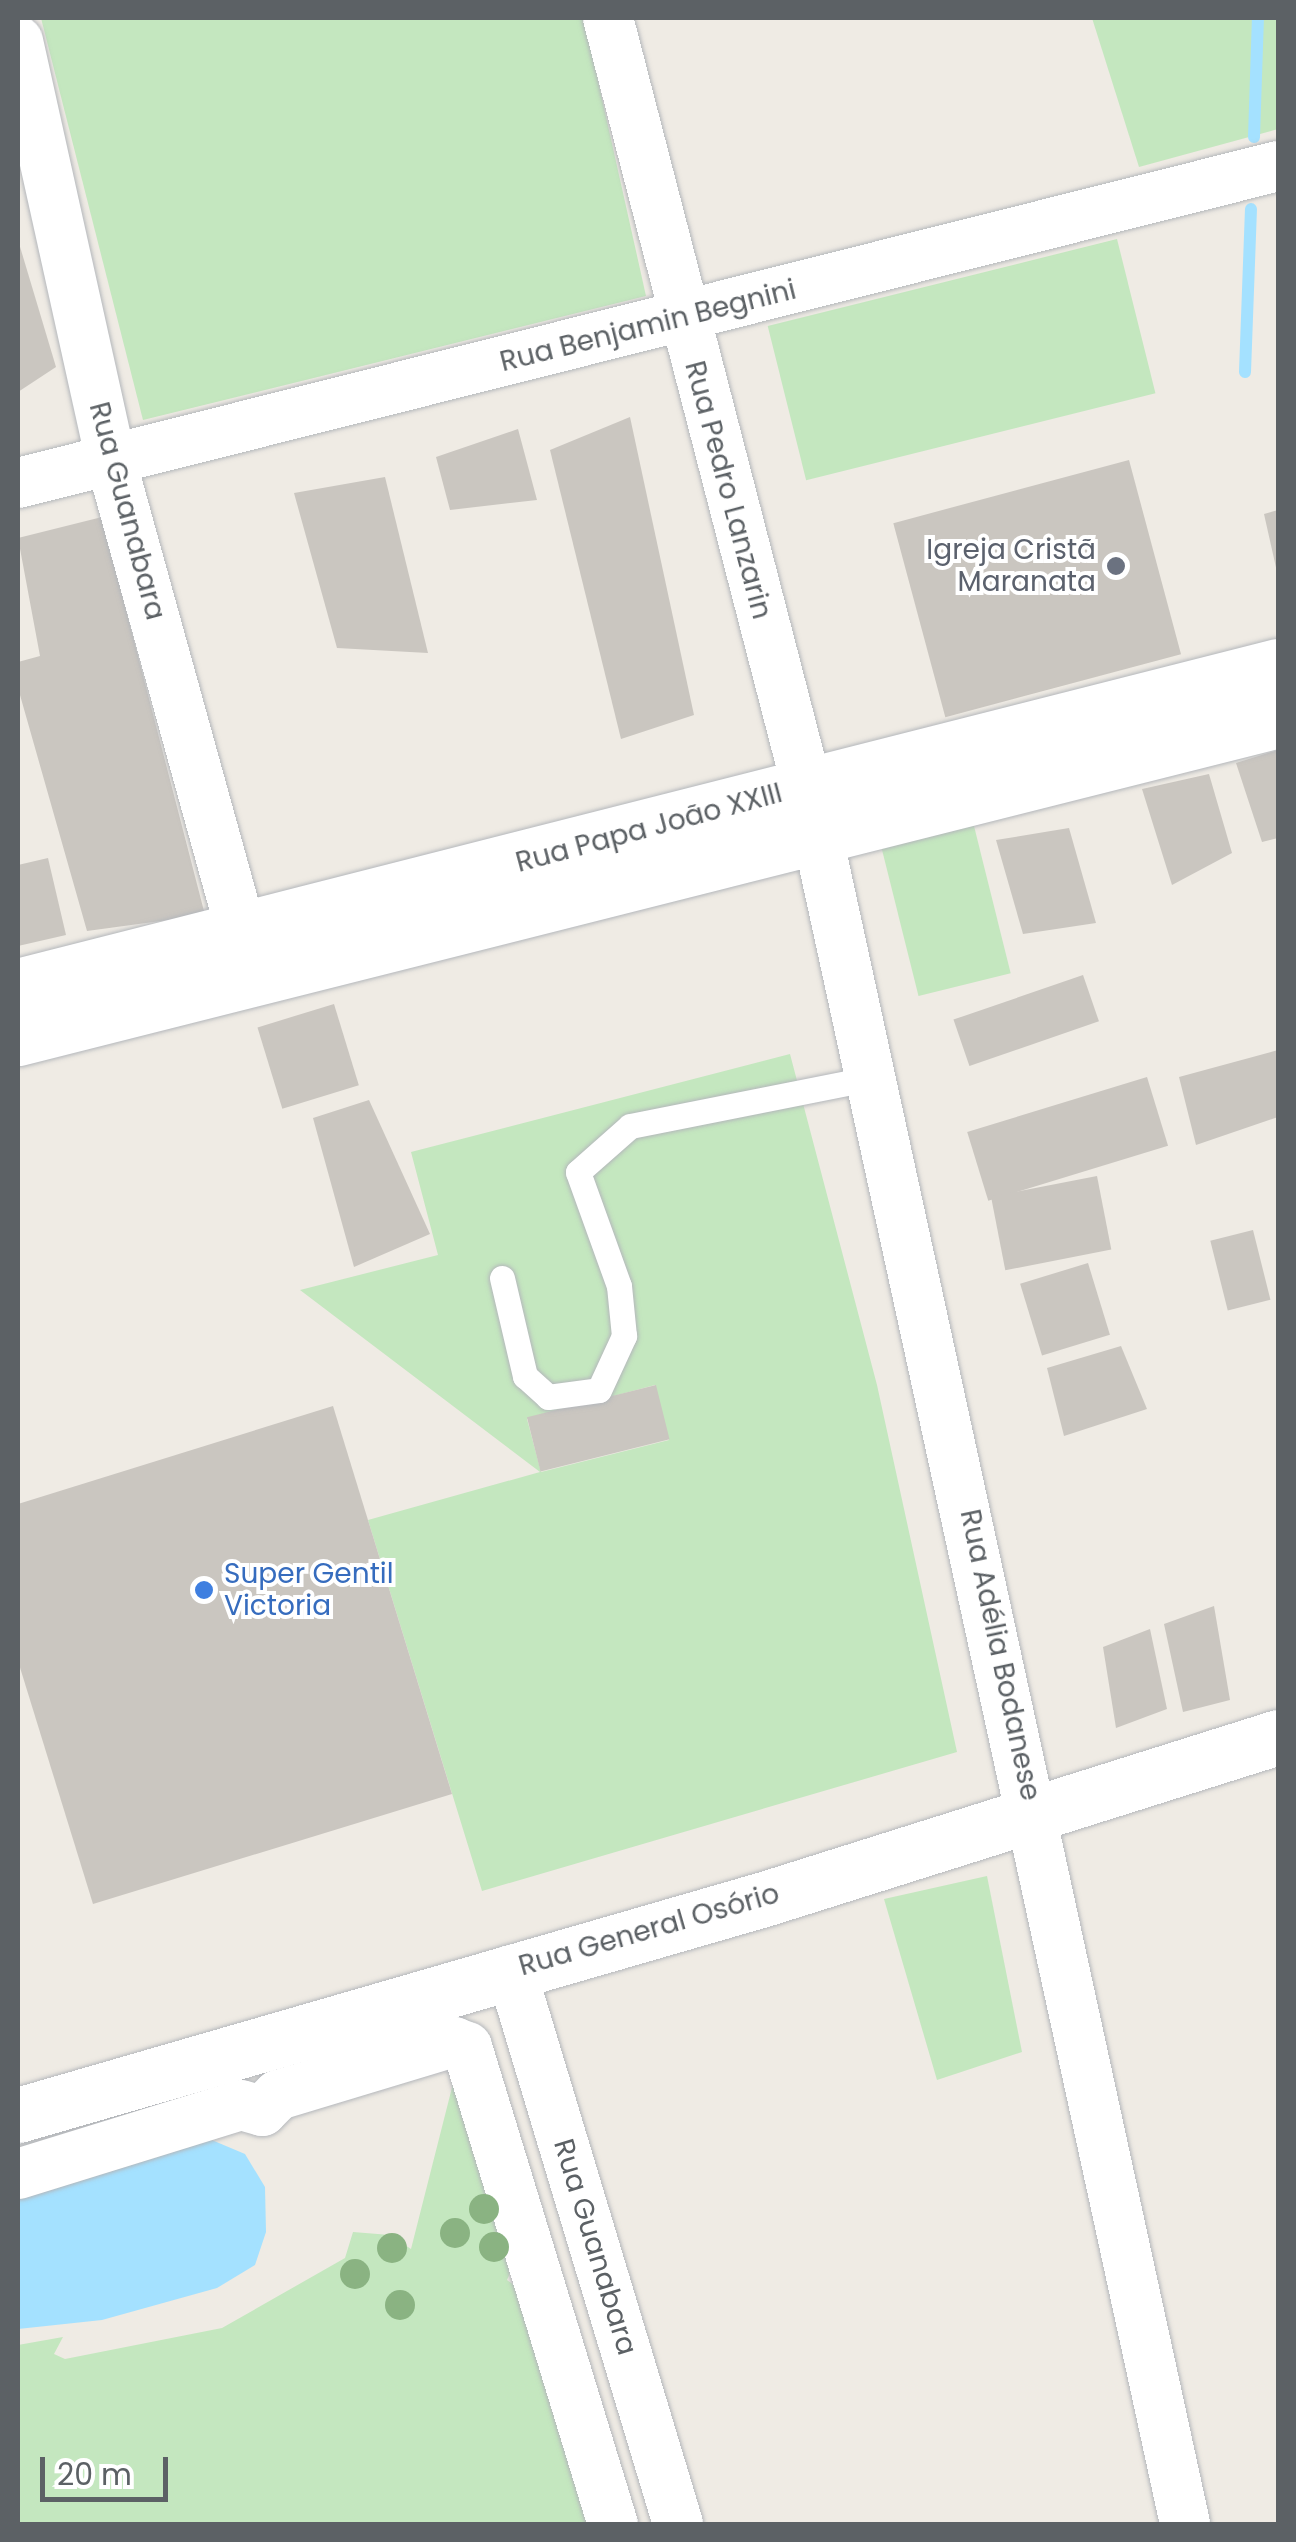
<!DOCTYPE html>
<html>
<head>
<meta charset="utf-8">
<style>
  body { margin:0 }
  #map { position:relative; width:1296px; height:2542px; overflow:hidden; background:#efebe4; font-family:Poppins,sans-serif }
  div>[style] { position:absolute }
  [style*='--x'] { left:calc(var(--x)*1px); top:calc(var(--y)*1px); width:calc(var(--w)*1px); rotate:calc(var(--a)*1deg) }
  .green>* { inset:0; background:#c4e7bf; transform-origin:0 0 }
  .water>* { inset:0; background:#a4e1ff }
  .stream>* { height:12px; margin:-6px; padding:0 6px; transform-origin:6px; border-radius:6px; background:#a4e1ff }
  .building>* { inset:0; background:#cac6c0; transform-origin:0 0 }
  .roads { filter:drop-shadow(0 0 2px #b4b7bb) drop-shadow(0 0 2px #b4b7bb) }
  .lane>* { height:25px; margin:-12.5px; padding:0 12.5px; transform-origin:12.5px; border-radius:12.5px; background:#fff }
  .street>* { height:50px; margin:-25px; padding:0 25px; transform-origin:25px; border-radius:25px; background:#fff }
  .secondary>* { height:55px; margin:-27.5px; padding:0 27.5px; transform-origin:27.5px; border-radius:27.5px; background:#fff }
  .trees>* { width:30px; height:30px; margin:-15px; border-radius:50%; background:#8ab382 }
  .dots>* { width:28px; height:28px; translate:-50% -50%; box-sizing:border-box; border:5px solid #fff; border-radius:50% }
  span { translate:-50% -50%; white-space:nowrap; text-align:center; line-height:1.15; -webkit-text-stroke:8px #fff; paint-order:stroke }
  .street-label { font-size:28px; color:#5c6165 }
  .worship-label { font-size:28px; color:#5b616d }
  .right { translate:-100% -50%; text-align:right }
  .shop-label { font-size:28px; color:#366cbe }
  .left { translate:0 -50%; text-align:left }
  .frame { position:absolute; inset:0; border:20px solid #5c6165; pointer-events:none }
  .scale { position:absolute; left:40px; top:2457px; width:128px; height:45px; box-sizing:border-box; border:5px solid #5c6165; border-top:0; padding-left:12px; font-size:30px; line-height:35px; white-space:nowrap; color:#5c6165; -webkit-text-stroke:8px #fff; paint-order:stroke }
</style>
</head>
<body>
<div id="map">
  <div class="green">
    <i style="clip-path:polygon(41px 18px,584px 18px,646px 296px,143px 420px)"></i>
    <i style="clip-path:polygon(1092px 18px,1278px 18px,1278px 129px,1139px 167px)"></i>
    <i style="left:1117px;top:239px;width:159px;height:360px;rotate:76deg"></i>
    <i style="left:971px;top:814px;width:164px;height:95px;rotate:76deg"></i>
    <i style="clip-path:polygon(evenodd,790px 1054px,877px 1385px,957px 1752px,482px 1891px,368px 1520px,540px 1472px,300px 1290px,438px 1255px,411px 1152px,790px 1054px,655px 1385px,669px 1440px,541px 1472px,527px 1419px,655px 1385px)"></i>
    <i style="clip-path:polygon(987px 1876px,1022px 2052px,937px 2080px,884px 1899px)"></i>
    <i style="clip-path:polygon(459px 2060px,517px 2257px,507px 2280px,531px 2297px,591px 2524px,18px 2524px,18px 2345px,63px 2337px,54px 2354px,65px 2359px,222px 2328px,345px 2258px,353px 2232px,390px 2235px,411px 2249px)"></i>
  </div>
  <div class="water">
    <i style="clip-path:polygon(207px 2138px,245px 2154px,265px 2187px,266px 2232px,255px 2265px,217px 2288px,102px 2320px,18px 2329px,18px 2188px)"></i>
  </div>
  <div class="stream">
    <i style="--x:1254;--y:137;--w:119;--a:-88.1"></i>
    <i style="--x:1245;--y:372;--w:163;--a:-87.9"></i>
  </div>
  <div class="building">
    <i style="clip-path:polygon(18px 240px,56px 367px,18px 392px)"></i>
    <i style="clip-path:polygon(630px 417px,694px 715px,621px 739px,550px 450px)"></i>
    <i style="clip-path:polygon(518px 429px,537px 500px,450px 510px,436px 457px)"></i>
    <i style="left:1129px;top:460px;width:201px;height:244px;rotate:75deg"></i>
    <i style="clip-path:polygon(385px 477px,428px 653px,337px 648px,294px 493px)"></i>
    <i style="clip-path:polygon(1278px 510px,1278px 571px,1277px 572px,1264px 514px)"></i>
    <i style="clip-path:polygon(102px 517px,205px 915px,87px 931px,18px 688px,18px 662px,40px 656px,18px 538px)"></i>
    <i style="clip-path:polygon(1278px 750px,1278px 838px,1262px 842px,1236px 763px)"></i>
    <i style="clip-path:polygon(1209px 774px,1232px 853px,1172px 885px,1142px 789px)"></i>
    <i style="clip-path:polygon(1069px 828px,1096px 923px,1023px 934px,996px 840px)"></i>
    <i style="clip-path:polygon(48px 858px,66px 935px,18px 946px,18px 865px)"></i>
    <i style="left:1083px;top:975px;width:49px;height:137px;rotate:71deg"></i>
    <i style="left:334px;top:1004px;width:85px;height:80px;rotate:73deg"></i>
    <i style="clip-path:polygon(1278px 1050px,1278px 1117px,1196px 1145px,1179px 1077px)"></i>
    <i style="left:1147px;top:1077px;width:72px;height:188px;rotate:73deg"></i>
    <i style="clip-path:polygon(369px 1100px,430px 1234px,354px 1267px,313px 1118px)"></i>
    <i style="left:1097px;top:1176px;width:75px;height:108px;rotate:79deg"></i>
    <i style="left:1253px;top:1230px;width:72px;height:44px;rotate:76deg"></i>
    <i style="left:1088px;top:1263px;width:75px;height:71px;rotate:73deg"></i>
    <i style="clip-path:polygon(1121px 1346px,1147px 1409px,1064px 1436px,1047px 1368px)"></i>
    <i style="left:656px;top:1385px;width:56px;height:133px;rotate:76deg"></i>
    <i style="clip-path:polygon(333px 1406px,452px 1794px,93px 1904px,18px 1661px,18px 1504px)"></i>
    <i style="clip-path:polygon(1214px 1606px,1230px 1700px,1183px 1712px,1164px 1624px)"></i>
    <i style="clip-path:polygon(1150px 1629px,1167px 1709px,1116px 1728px,1103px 1647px)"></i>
  </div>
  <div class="roads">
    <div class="lane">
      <i style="--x:502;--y:1278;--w:101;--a:76.8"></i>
      <i style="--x:525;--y:1376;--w:31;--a:42"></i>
      <i style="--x:548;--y:1397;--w:51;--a:-7.8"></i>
      <i style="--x:599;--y:1390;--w:60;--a:-65.2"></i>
      <i style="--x:624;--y:1336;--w:50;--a:-95.7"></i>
      <i style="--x:619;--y:1286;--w:121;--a:-109.8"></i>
      <i style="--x:578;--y:1172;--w:69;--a:-41.5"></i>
      <i style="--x:630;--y:1126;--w:247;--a:-11.2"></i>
    </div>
    <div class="street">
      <i style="--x:608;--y:18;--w:794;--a:75.49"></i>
      <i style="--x:807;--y:787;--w:1778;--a:77.72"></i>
      <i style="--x:18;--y:41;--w:430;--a:77.5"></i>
      <i style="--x:111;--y:461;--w:525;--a:74.53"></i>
      <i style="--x:18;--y:483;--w:1299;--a:-14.12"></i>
      <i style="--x:511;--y:1970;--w:579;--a:73.22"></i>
      <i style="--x:18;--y:2174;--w:233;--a:-17.2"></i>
      <i style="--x:241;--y:2105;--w:22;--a:16"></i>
      <i style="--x:262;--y:2111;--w:23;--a:-45"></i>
      <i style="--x:278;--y:2095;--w:184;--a:-16.8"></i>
      <i style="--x:454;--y:2042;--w:14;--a:21"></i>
      <i style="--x:467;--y:2047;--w:499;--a:73"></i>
    </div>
    <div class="secondary">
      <i style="--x:18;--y:986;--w:1300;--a:-14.25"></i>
      <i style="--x:18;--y:1038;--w:1300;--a:-14.16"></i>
      <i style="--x:18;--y:2115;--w:777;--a:-16.15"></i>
      <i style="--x:764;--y:1899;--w:539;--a:-17.49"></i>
    </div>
  </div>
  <div class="trees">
    <i style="left:484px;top:2209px"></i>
    <i style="left:455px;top:2233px"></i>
    <i style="left:494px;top:2247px"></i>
    <i style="left:392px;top:2248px"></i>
    <i style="left:355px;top:2274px"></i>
    <i style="left:400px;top:2305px"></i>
  </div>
  <div class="dots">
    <i style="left:1116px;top:566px;background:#6b7280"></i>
    <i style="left:204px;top:1590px;background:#3f7fe0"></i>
  </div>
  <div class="street-label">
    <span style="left:648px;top:326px;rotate:-14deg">Rua Benjamin Begnini</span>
    <span style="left:728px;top:490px;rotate:75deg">Rua Pedro Lanzarin</span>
    <span style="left:127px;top:511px;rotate:75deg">Rua Guanabara</span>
    <span style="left:649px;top:828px;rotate:-15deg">Rua Papa João XXIII</span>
    <span style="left:1000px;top:1655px;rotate:78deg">Rua Adélia Bodanese</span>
    <span style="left:649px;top:1930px;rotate:-16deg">Rua General Osório</span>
    <span style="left:595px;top:2247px;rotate:73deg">Rua Guanabara</span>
  </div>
  <div class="worship-label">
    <span class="right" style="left:1096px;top:566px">Igreja Cristã<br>Maranata</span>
  </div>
  <div class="shop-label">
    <span class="left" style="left:224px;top:1590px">Super Gentil<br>Victoria</span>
  </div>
  <div class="frame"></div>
  <div class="scale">20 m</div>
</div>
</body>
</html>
